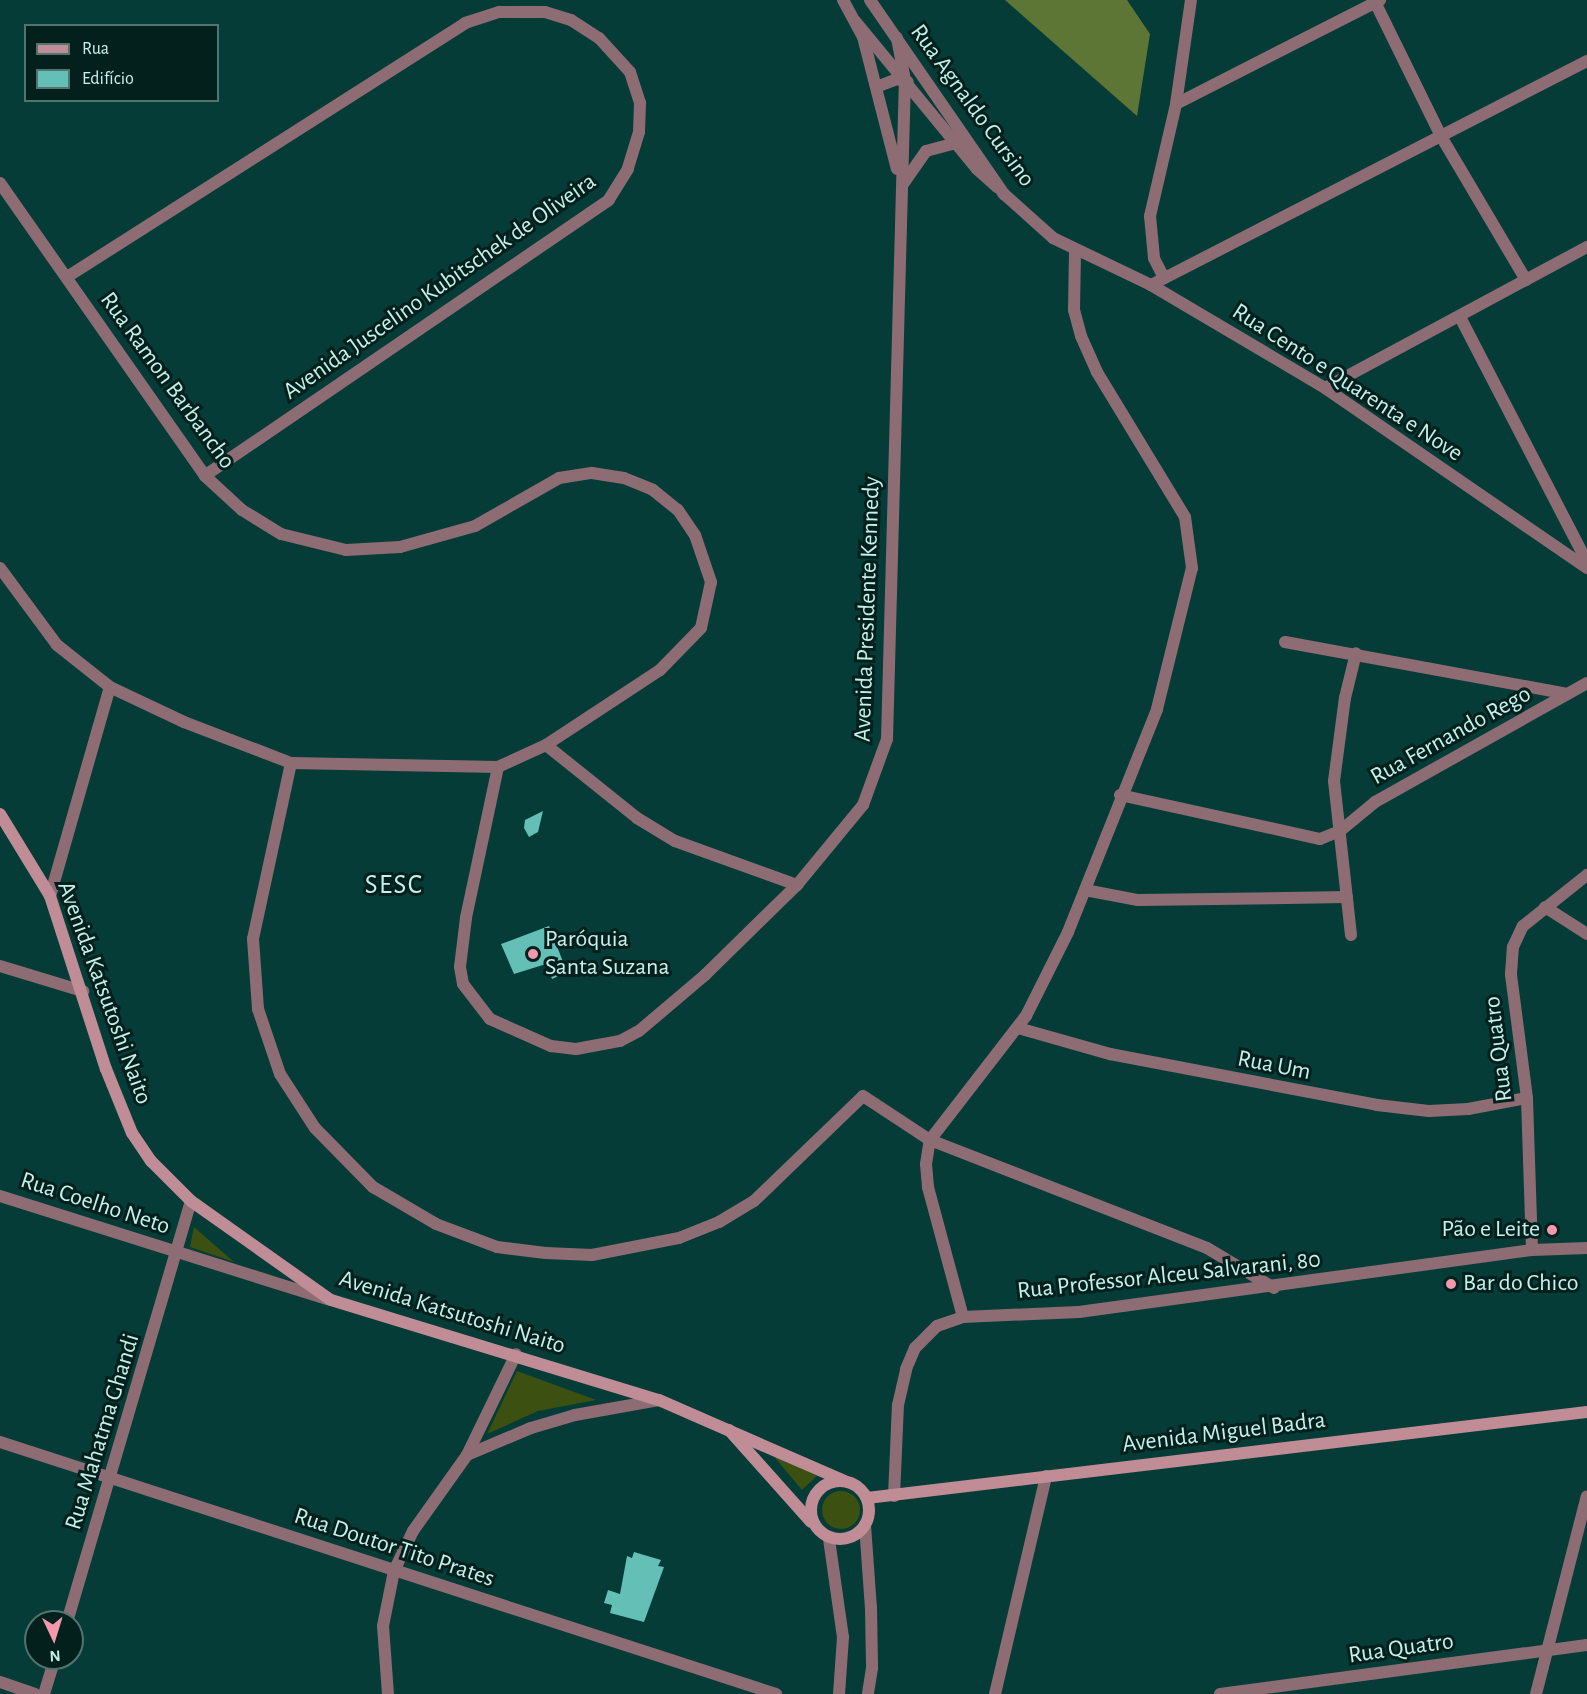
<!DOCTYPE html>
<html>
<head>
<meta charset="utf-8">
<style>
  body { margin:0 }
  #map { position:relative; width:1587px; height:1694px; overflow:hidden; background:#053c37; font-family:"Alegreya Sans",sans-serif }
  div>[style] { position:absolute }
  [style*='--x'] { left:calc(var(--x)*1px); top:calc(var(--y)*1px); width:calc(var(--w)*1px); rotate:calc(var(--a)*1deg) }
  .green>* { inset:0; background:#3b5011 }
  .round { border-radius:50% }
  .forest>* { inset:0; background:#5d7535 }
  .building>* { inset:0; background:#64c0b6 }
  .minor>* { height:12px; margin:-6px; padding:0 6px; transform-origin:6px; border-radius:6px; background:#8d6d73 }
  .secondary>* { height:12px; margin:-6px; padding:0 6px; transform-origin:6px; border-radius:6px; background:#c08d96 }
  .secondary>.ring { margin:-6px; padding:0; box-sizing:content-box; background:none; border:12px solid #c08d96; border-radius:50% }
  .dots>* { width:16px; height:16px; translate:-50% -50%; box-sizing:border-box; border:3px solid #03201d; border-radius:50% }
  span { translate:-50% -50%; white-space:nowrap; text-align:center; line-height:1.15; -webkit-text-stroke:6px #03201d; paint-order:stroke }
  .street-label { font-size:24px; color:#c6f1eb }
  .poi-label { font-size:24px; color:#c6f1eb }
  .left { translate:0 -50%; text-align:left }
  .right { translate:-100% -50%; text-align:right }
  .quarter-label { font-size:27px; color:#c6f1eb; letter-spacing:1.5px }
  .legend { position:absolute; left:24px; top:24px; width:195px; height:78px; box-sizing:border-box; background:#03201d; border:2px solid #51746f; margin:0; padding:8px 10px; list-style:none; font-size:18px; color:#c6f1eb }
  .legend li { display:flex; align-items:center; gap:12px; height:30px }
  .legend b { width:30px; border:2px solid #51746f }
  .north { position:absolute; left:24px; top:1610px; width:60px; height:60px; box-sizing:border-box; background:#03201d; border:2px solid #51746f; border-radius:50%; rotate:176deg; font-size:16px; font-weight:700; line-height:24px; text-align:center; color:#c6f1eb }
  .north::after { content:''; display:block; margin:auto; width:21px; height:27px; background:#f29aac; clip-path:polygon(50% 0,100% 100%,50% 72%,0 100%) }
</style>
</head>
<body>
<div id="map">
  <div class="green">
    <i style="clip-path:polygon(194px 1227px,234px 1262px,190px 1247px)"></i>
    <i style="clip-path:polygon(517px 1371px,596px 1400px,538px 1411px,487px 1434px)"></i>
    <i style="clip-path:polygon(771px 1453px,817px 1476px,802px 1490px)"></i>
    <i class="round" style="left:822px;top:1491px;width:38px;height:38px"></i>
  </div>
  <div class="forest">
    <i style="clip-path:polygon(1005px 0,1127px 0,1150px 34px,1137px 116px)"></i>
  </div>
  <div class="building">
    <i style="clip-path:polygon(543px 811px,538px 832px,529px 837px,524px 828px,525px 820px)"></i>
    <i style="clip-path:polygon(549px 926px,567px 972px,552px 979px,546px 964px,514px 974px,501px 944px)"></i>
    <i style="clip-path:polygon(634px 1552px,661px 1560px,658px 1566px,664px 1567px,644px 1622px,610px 1613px,612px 1605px,604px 1603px,608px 1590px,620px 1594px,627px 1556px,632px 1558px)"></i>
  </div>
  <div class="minor">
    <i style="--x:843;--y:0;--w:42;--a:61.6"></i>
    <i style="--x:863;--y:37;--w:136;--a:75.6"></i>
    <i style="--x:870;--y:0;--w:236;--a:55.4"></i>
    <i style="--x:1004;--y:194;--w:66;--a:41.9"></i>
    <i style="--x:1053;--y:238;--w:109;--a:25.6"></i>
    <i style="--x:1151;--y:285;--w:202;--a:30.6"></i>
    <i style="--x:1325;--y:388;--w:318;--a:34.5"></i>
    <i style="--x:1374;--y:0;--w:154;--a:63.8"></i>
    <i style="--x:1442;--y:138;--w:165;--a:59.4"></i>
    <i style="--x:855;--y:21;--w:192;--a:50.5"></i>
    <i style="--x:977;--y:169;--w:27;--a:42"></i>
    <i style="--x:879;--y:86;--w:19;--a:-21"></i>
    <i style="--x:897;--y:79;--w:11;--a:15"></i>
    <i style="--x:1176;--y:104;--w:229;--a:-27"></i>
    <i style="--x:0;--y:183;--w:358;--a:55"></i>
    <i style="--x:205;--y:476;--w:50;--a:42.6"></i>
    <i style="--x:242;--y:510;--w:46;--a:31.6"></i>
    <i style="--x:281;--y:534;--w:67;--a:13.8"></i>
    <i style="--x:346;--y:550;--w:54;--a:-3.2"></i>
    <i style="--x:400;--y:547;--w:78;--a:-15.6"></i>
    <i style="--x:475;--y:526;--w:97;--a:-29.7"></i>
    <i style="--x:559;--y:478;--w:33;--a:-9"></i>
    <i style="--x:592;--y:473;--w:32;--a:9"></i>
    <i style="--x:624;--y:478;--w:31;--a:22"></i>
    <i style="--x:653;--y:490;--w:32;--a:39"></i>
    <i style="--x:678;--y:510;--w:30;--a:56"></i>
    <i style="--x:695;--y:535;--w:50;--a:71.2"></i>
    <i style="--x:711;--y:582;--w:47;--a:102.3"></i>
    <i style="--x:701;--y:628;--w:59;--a:134.3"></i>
    <i style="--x:660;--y:670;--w:136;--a:146.7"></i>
    <i style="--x:546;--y:745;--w:53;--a:155.4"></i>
    <i style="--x:498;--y:767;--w:207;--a:-178.9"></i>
    <i style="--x:291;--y:763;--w:115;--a:-159"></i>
    <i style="--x:184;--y:722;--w:82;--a:-154.7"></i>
    <i style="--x:110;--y:687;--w:68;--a:-141.6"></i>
    <i style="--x:57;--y:645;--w:96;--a:-126.5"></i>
    <i style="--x:903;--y:184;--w:40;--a:-55.1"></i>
    <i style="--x:926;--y:151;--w:31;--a:-15"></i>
    <i style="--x:67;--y:277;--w:472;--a:-32.5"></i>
    <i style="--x:465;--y:23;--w:36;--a:-18"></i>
    <i style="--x:499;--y:12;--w:46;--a:0"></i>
    <i style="--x:545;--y:12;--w:27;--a:17"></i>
    <i style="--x:571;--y:20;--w:33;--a:33"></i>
    <i style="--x:599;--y:38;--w:46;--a:47.6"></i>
    <i style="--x:630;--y:72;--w:33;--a:72"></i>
    <i style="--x:640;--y:103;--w:29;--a:92"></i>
    <i style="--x:639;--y:132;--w:39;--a:107"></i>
    <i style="--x:628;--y:169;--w:36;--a:122"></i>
    <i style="--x:609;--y:200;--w:489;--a:145.7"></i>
    <i style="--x:1164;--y:278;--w:22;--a:-117"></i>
    <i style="--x:1154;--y:258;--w:42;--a:-95.4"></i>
    <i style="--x:1150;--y:216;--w:115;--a:-76.9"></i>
    <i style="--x:1176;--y:104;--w:105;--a:-81.8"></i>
    <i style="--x:1151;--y:285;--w:490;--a:-27.2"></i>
    <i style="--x:1460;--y:317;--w:276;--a:62.6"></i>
    <i style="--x:1325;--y:388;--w:298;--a:-28.3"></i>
    <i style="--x:1285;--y:642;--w:287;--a:10.4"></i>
    <i style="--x:546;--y:745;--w:117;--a:38.7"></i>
    <i style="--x:637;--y:818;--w:44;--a:31.2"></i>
    <i style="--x:675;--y:841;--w:130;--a:19.8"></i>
    <i style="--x:291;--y:763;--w:180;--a:102.2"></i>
    <i style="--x:253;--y:939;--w:70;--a:85.9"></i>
    <i style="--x:258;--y:1009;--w:69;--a:71.3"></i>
    <i style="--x:280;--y:1074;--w:64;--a:57.1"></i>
    <i style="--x:315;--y:1128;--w:83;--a:45.5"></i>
    <i style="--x:373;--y:1187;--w:73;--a:30.4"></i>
    <i style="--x:436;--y:1224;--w:65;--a:20.7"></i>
    <i style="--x:497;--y:1247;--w:49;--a:7"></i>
    <i style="--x:546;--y:1253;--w:46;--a:2.5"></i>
    <i style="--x:592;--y:1255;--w:89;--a:-11.1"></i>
    <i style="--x:679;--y:1238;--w:43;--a:-21.8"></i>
    <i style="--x:719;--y:1222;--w:41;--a:-31"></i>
    <i style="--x:754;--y:1201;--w:151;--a:-43.9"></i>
    <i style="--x:863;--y:1096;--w:80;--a:33.3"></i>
    <i style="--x:930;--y:1140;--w:297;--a:21.3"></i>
    <i style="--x:1207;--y:1248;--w:78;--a:30.8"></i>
    <i style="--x:498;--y:767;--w:154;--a:102"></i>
    <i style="--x:466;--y:918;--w:49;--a:97"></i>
    <i style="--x:460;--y:967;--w:17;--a:80"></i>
    <i style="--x:463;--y:984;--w:44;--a:52.4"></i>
    <i style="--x:490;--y:1019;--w:67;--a:23.9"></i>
    <i style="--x:551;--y:1046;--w:25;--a:7"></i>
    <i style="--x:576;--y:1049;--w:45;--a:-10.3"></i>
    <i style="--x:620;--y:1041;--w:21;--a:-28"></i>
    <i style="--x:639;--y:1031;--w:87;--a:-40.3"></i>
    <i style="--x:705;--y:975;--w:129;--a:-44.4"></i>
    <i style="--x:797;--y:885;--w:104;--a:-50.5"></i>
    <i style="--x:863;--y:805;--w:70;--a:-70"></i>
    <i style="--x:887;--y:739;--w:659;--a:-88.44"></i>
    <i style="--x:905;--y:80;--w:43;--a:-100.8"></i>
    <i style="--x:1120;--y:795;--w:205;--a:12.4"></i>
    <i style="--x:1320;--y:839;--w:22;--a:-22"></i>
    <i style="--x:1340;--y:831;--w:45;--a:-39.6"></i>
    <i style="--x:1375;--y:802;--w:243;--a:-29.3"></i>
    <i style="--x:1085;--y:890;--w:54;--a:10.7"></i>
    <i style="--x:1138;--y:900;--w:209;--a:-0.8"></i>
    <i style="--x:50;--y:896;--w:217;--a:-74"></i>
    <i style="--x:1545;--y:907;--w:50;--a:32.7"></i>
    <i style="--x:1351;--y:935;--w:155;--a:-96.3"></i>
    <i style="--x:1334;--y:781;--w:84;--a:-82.5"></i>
    <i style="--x:1345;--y:698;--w:46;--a:-76.3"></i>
    <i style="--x:0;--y:966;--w:87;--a:16.8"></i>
    <i style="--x:1018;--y:1028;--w:96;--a:15.8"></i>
    <i style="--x:1110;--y:1054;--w:272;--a:10.8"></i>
    <i style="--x:1377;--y:1105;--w:52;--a:6.6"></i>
    <i style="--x:1429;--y:1111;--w:39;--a:-3"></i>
    <i style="--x:1468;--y:1109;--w:60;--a:-10.6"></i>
    <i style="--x:0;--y:1196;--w:343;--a:17.5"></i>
    <i style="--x:1532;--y:1250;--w:152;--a:-91.9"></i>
    <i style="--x:1527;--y:1098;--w:125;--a:-97.4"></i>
    <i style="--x:1511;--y:974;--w:27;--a:-86"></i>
    <i style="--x:1513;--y:947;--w:23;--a:-65"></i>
    <i style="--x:1523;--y:926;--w:82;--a:-38.6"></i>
    <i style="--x:963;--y:1317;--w:135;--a:-105.1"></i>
    <i style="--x:928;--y:1187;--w:23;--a:-95"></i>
    <i style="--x:926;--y:1164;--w:24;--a:-81"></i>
    <i style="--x:930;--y:1140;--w:157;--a:-52.3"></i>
    <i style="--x:1026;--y:1016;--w:94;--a:-63.4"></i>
    <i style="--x:1068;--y:932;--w:240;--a:-68.2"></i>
    <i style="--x:1157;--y:709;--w:145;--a:-76.1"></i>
    <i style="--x:1192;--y:568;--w:51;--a:-97.8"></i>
    <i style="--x:1185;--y:517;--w:170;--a:-121.3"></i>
    <i style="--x:1097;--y:372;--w:39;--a:-114"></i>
    <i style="--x:1081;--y:336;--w:27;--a:-105"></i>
    <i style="--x:1074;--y:310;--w:60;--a:-89"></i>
    <i style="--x:0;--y:1442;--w:816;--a:17.99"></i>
    <i style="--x:467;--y:1455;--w:112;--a:-64.1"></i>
    <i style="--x:894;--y:1496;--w:91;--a:-87.5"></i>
    <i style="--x:898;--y:1405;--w:37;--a:-77"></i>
    <i style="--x:906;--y:1369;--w:23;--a:-67"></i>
    <i style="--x:915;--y:1348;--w:31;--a:-45"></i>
    <i style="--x:937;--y:1326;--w:28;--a:-19"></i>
    <i style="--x:963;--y:1317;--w:116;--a:-2.5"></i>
    <i style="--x:1079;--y:1312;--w:457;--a:-7.8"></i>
    <i style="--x:1532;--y:1250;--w:55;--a:-2.1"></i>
    <i style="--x:865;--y:1525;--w:83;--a:85.9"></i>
    <i style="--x:871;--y:1608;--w:60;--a:89"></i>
    <i style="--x:872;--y:1668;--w:26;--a:99"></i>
    <i style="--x:829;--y:1539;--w:99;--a:81.9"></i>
    <i style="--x:843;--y:1637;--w:57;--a:94"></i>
    <i style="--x:67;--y:1622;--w:439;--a:-73.6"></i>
    <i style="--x:0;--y:1682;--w:37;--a:19"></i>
    <i style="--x:44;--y:1694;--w:38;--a:-73"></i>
    <i style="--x:388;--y:1694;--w:68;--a:-94.2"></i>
    <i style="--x:383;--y:1626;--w:56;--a:-78.7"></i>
    <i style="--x:394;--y:1571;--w:44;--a:-64.6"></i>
    <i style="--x:413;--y:1531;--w:93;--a:-54.6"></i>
    <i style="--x:467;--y:1455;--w:69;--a:-22.9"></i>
    <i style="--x:531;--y:1428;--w:46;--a:-16.5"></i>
    <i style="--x:575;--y:1415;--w:85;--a:-10.1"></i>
    <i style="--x:995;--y:1694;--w:224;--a:-76.8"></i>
    <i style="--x:1220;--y:1694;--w:370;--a:-7.6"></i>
    <i style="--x:1536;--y:1694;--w:204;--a:-75.6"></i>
  </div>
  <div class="secondary">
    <i style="--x:0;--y:814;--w:96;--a:58.6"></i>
    <i style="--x:50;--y:896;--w:182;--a:72.1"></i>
    <i style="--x:106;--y:1069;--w:69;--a:67.9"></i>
    <i style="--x:132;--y:1133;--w:34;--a:56"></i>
    <i style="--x:151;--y:1161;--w:57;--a:45"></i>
    <i style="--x:191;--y:1201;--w:171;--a:35.3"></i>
    <i style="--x:331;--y:1300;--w:343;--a:17"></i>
    <i style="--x:659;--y:1400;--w:202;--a:23.6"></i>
    <i style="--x:729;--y:1430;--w:123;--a:48.3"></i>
    <i class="ring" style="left:811px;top:1481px;width:46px;height:46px"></i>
    <i style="--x:867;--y:1498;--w:725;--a:-6.81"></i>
  </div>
  <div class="dots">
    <i style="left:533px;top:954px;background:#f29aac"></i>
    <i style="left:1552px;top:1230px;background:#f29aac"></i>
    <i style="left:1451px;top:1284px;background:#f29aac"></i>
  </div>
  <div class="street-label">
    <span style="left:972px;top:106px;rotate:54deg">Rua Agnaldo Cursino</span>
    <span style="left:440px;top:287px;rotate:-35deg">Avenida Juscelino Kubitschek de Oliveira</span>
    <span style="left:167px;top:381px;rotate:54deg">Rua Ramon Barbancho</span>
    <span style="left:1347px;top:383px;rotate:33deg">Rua Cento e Quarenta e Nove</span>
    <span style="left:868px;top:609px;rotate:-88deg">Avenida Presidente Kennedy</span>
    <span style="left:1451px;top:736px;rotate:-29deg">Rua Fernando Rego</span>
    <span style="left:104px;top:993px;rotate:70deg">Avenida Katsutoshi Naito</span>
    <span style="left:1499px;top:1049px;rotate:-97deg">Rua Quatro</span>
    <span style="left:1274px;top:1066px;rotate:11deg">Rua Um</span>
    <span style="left:95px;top:1204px;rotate:18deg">Rua Coelho Neto</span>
    <span style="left:1169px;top:1276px;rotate:-6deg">Rua Professor Alceu Salvarani, 80</span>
    <span style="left:452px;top:1313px;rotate:17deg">Avenida Katsutoshi Naito</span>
    <span style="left:103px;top:1432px;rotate:-73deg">Rua Mahatma Ghandi</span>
    <span style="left:1224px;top:1433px;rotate:-7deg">Avenida Miguel Badra</span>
    <span style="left:394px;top:1548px;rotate:18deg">Rua Doutor Tito Prates</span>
    <span style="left:1401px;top:1649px;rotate:-8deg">Rua Quatro</span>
  </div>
  <div class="poi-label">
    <span class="left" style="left:545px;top:954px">Paróquia<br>Santa Suzana</span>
    <span class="right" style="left:1540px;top:1230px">Pão e Leite</span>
    <span class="left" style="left:1463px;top:1284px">Bar do Chico</span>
  </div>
  <div class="quarter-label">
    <span style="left:394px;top:885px">SESC</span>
  </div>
  <ul class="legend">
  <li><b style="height:8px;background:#c08d96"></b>Rua</li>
  <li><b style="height:16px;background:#64c0b6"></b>Edifício</li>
  </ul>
  <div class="north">N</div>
</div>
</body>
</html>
